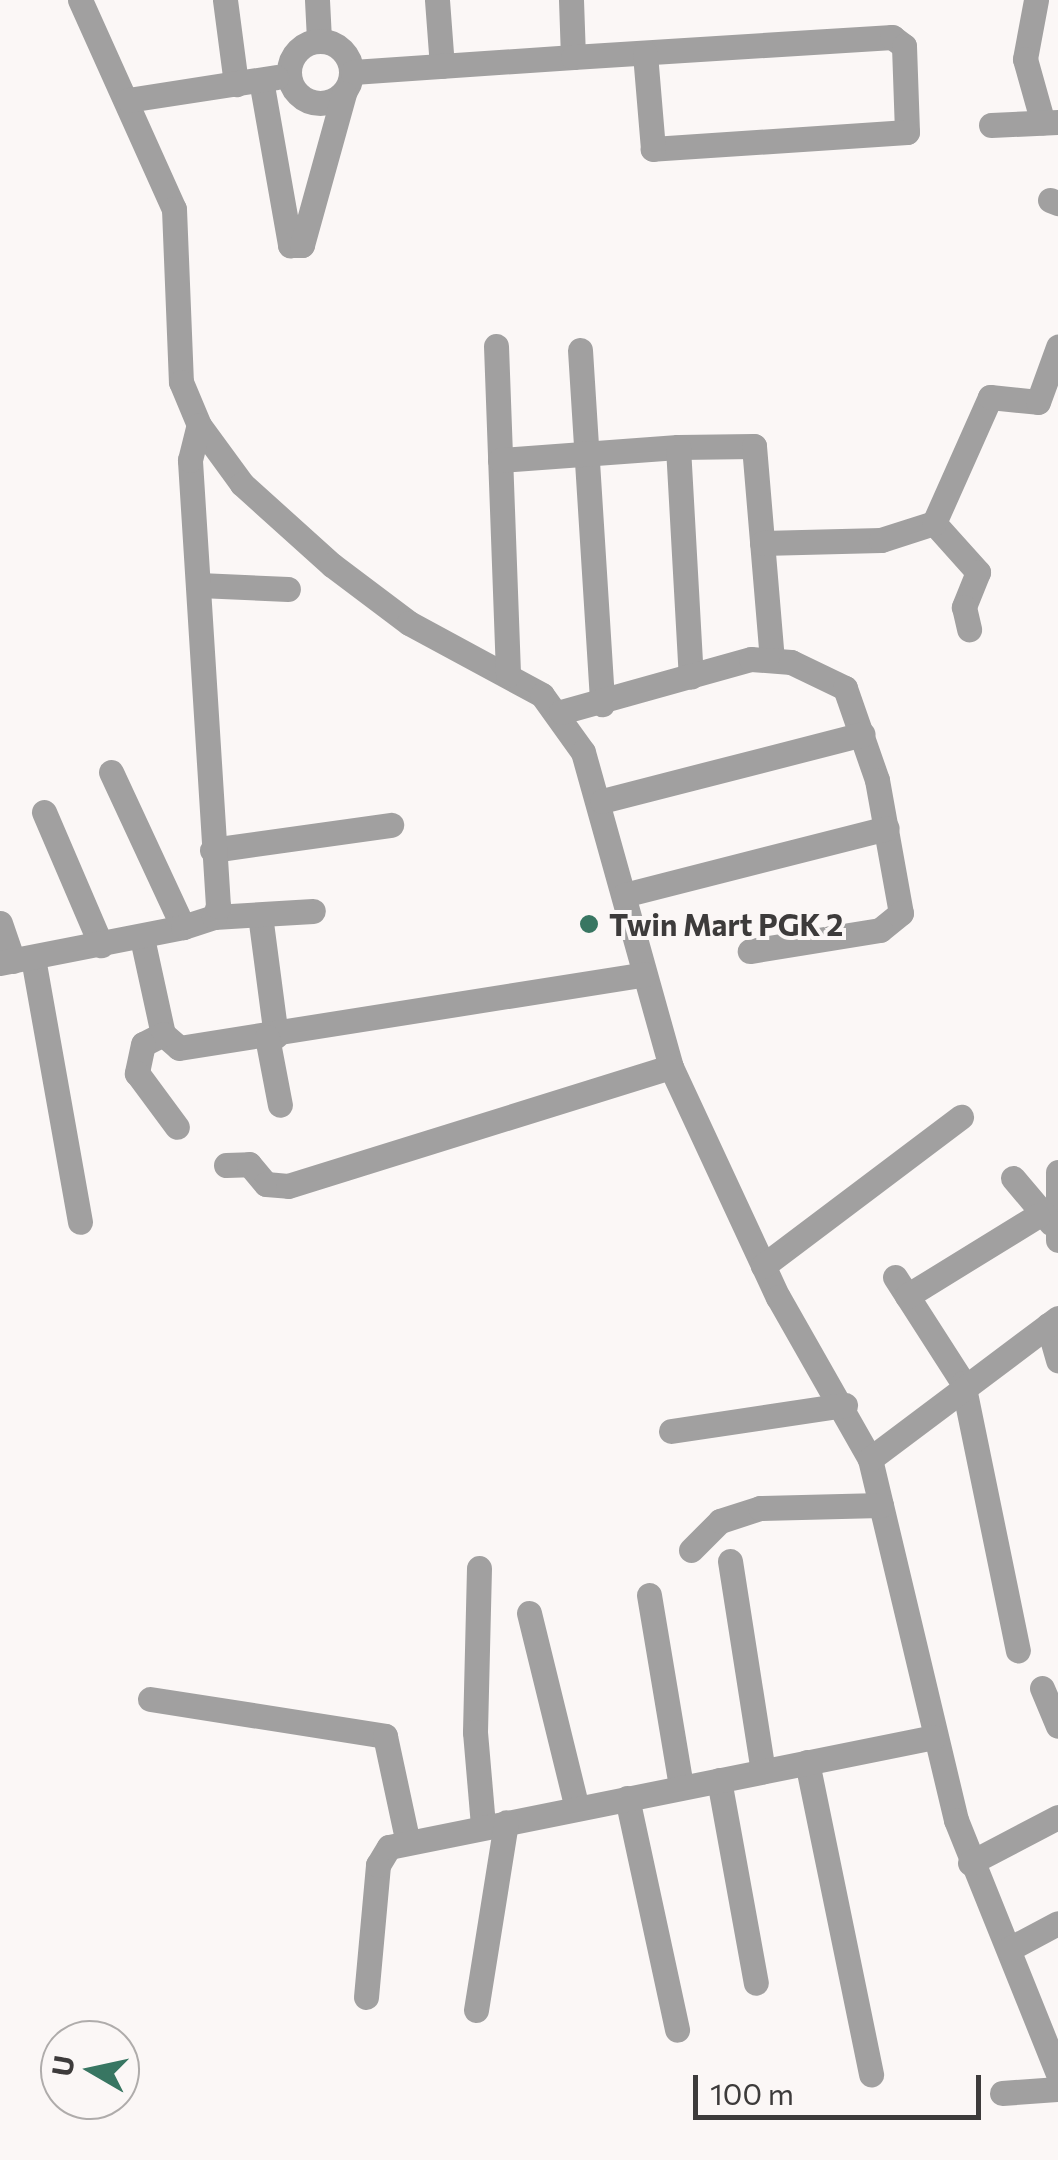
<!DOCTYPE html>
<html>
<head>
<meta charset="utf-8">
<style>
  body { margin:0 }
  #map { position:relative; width:1058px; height:2160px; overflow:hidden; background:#fbf7f6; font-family:Commissioner,sans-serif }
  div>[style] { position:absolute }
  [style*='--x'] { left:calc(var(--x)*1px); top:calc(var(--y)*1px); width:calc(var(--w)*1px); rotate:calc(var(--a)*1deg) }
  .minor>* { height:25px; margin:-12.5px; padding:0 12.5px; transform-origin:12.5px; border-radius:12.5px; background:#a1a0a0 }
  .minor>.ring { margin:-12.5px; padding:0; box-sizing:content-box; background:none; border:25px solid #a1a0a0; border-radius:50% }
  .dots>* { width:28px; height:28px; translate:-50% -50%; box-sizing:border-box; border:5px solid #fbf7f6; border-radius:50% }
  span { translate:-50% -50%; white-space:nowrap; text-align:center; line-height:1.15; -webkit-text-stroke:8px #fbf7f6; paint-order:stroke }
  .poi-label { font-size:30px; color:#3d3b3b; font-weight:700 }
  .left { translate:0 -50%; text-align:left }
  .north { position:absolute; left:40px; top:2020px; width:100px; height:100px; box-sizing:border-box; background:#fbf7f6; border:2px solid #afacab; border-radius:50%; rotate:279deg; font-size:28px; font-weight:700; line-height:40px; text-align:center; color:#3d3b3b }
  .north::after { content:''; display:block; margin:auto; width:35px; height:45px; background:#387662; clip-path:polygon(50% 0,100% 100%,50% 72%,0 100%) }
  .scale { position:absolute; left:693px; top:2075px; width:288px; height:45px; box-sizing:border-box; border:5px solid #3d3b3b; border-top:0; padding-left:12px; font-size:30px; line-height:35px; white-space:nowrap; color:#3d3b3b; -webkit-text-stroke:8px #fbf7f6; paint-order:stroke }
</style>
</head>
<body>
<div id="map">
  <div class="minor">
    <i style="--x:80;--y:0;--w:229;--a:65.8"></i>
    <i style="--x:174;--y:209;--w:173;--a:87.7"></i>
    <i style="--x:181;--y:382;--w:47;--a:67.3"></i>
    <i style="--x:199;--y:425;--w:73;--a:53.9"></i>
    <i style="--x:242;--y:484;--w:121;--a:42"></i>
    <i style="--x:332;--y:565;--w:96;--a:37"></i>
    <i style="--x:409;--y:623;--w:151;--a:28.4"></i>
    <i style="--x:542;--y:695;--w:70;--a:54.3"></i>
    <i style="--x:583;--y:752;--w:327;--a:74.4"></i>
    <i style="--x:671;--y:1067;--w:254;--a:65.1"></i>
    <i style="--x:778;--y:1297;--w:186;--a:60.4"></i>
    <i style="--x:870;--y:1459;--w:371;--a:76.6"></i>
    <i style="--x:956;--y:1820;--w:274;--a:68.1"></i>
    <i style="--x:225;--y:0;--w:85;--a:82.5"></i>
    <i style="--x:317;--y:0;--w:40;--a:87.1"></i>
    <i style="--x:437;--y:0;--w:66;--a:85.7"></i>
    <i style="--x:571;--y:0;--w:57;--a:88"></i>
    <i style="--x:1036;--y:0;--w:60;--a:100.6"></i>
    <i style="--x:1025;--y:59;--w:66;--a:74.3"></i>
    <i class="ring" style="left:289px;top:41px;width:37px;height:37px"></i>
    <i style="--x:353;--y:72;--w:221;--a:-3.9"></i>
    <i style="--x:573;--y:57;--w:320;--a:-3.6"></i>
    <i style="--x:892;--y:37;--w:15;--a:37"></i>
    <i style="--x:904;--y:46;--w:86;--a:88"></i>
    <i style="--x:907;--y:132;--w:255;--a:176.2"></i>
    <i style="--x:653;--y:149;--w:96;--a:-94.8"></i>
    <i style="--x:261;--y:80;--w:168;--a:80"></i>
    <i style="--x:290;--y:245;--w:12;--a:0"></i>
    <i style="--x:302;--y:245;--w:157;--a:-74.5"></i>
    <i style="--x:128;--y:100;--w:150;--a:-8.8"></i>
    <i style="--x:991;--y:125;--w:67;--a:-2.6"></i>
    <i style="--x:1050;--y:200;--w:9;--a:21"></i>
    <i style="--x:496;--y:346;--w:329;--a:87.9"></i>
    <i style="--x:580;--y:350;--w:355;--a:86.4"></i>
    <i style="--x:678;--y:447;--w:76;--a:-0.8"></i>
    <i style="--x:754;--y:446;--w:214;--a:85.2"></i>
    <i style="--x:500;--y:460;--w:178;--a:-4.2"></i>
    <i style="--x:678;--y:447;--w:230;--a:86.8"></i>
    <i style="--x:934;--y:523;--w:66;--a:48.1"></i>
    <i style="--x:978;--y:572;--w:38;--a:112"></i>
    <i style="--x:964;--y:607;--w:23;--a:77"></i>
    <i style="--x:762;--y:543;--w:119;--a:-1.4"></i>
    <i style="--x:881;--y:540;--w:56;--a:-17.8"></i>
    <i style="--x:934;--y:523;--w:138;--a:-66"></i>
    <i style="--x:990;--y:397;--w:48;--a:5.9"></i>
    <i style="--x:1038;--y:402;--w:59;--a:-70"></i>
    <i style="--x:199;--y:585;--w:89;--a:2.6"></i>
    <i style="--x:561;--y:712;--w:197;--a:-15.6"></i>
    <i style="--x:751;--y:659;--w:40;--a:4.3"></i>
    <i style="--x:791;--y:662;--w:60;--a:25.7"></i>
    <i style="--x:845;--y:688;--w:97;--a:70.8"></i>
    <i style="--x:877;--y:780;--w:135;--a:79.8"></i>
    <i style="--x:901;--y:913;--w:27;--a:141"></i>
    <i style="--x:880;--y:930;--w:132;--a:170.8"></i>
    <i style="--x:111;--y:772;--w:171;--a:65.1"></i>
    <i style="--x:602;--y:801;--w:269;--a:-14.4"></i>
    <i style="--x:44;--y:812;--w:145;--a:66.8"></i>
    <i style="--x:212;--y:850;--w:181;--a:-8"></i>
    <i style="--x:624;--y:895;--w:271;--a:-14.3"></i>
    <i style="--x:260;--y:915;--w:122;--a:82.5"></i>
    <i style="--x:214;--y:917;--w:99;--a:-3.5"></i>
    <i style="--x:0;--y:923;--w:40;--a:71.1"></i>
    <i style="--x:142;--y:938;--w:98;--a:77.7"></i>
    <i style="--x:163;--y:1034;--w:21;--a:41"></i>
    <i style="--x:179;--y:1048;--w:471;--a:-9"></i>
    <i style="--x:33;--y:958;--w:268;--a:79.9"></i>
    <i style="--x:0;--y:963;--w:187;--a:-11.1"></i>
    <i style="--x:183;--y:927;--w:33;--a:-18"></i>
    <i style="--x:214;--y:917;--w:12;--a:-70"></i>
    <i style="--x:218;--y:906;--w:447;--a:-93.6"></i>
    <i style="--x:190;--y:460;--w:36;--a:-76"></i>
    <i style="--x:163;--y:1034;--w:22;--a:153"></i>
    <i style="--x:143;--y:1044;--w:30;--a:102"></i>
    <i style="--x:137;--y:1073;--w:67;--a:53.5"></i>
    <i style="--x:267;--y:1037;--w:69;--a:79.2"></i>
    <i style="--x:226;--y:1165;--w:23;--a:-2"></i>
    <i style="--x:249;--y:1164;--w:26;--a:50"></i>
    <i style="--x:266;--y:1184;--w:22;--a:5"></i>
    <i style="--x:288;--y:1186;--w:401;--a:-17.3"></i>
    <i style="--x:1058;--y:1172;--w:68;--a:90"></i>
    <i style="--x:1013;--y:1178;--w:59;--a:49.8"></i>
    <i style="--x:763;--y:1266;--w:248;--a:-37"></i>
    <i style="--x:895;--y:1277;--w:126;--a:57.3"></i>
    <i style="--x:963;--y:1383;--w:273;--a:78.4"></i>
    <i style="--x:907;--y:1296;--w:153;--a:-31.6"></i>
    <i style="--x:1048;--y:1325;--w:37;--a:74"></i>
    <i style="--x:671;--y:1431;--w:176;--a:-8.5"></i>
    <i style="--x:870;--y:1459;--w:235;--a:-36.9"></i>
    <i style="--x:691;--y:1550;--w:41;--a:-45"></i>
    <i style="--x:720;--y:1521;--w:42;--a:-18"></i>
    <i style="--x:760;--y:1508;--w:121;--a:-1.4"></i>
    <i style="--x:730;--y:1561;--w:213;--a:81.1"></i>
    <i style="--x:479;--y:1568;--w:164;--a:91.4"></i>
    <i style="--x:475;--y:1732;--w:94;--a:85.1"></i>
    <i style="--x:649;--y:1595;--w:195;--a:80.5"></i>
    <i style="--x:529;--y:1613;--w:201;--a:76.2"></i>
    <i style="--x:1042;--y:1688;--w:41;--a:67.2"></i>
    <i style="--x:150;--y:1699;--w:238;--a:8.9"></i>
    <i style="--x:385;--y:1736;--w:109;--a:77.9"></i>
    <i style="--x:807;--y:1762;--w:319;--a:78.4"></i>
    <i style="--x:719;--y:1780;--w:206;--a:79.7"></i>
    <i style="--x:627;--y:1798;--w:237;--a:77.8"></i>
    <i style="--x:970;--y:1863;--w:99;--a:-27.6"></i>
    <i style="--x:1009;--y:1949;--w:55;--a:-28"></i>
    <i style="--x:366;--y:1997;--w:133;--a:-84.8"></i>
    <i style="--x:378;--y:1865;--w:21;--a:-59"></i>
    <i style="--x:389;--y:1847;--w:556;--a:-11.41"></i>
    <i style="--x:476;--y:2010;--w:190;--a:-80.9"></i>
    <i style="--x:1002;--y:2093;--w:56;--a:-4.1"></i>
  </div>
  <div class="dots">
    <i style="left:589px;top:924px;background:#387662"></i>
  </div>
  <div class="poi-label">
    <span class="left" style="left:609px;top:924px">Twin Mart PGK 2</span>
  </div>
  <div class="north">U</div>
  <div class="scale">100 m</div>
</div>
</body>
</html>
